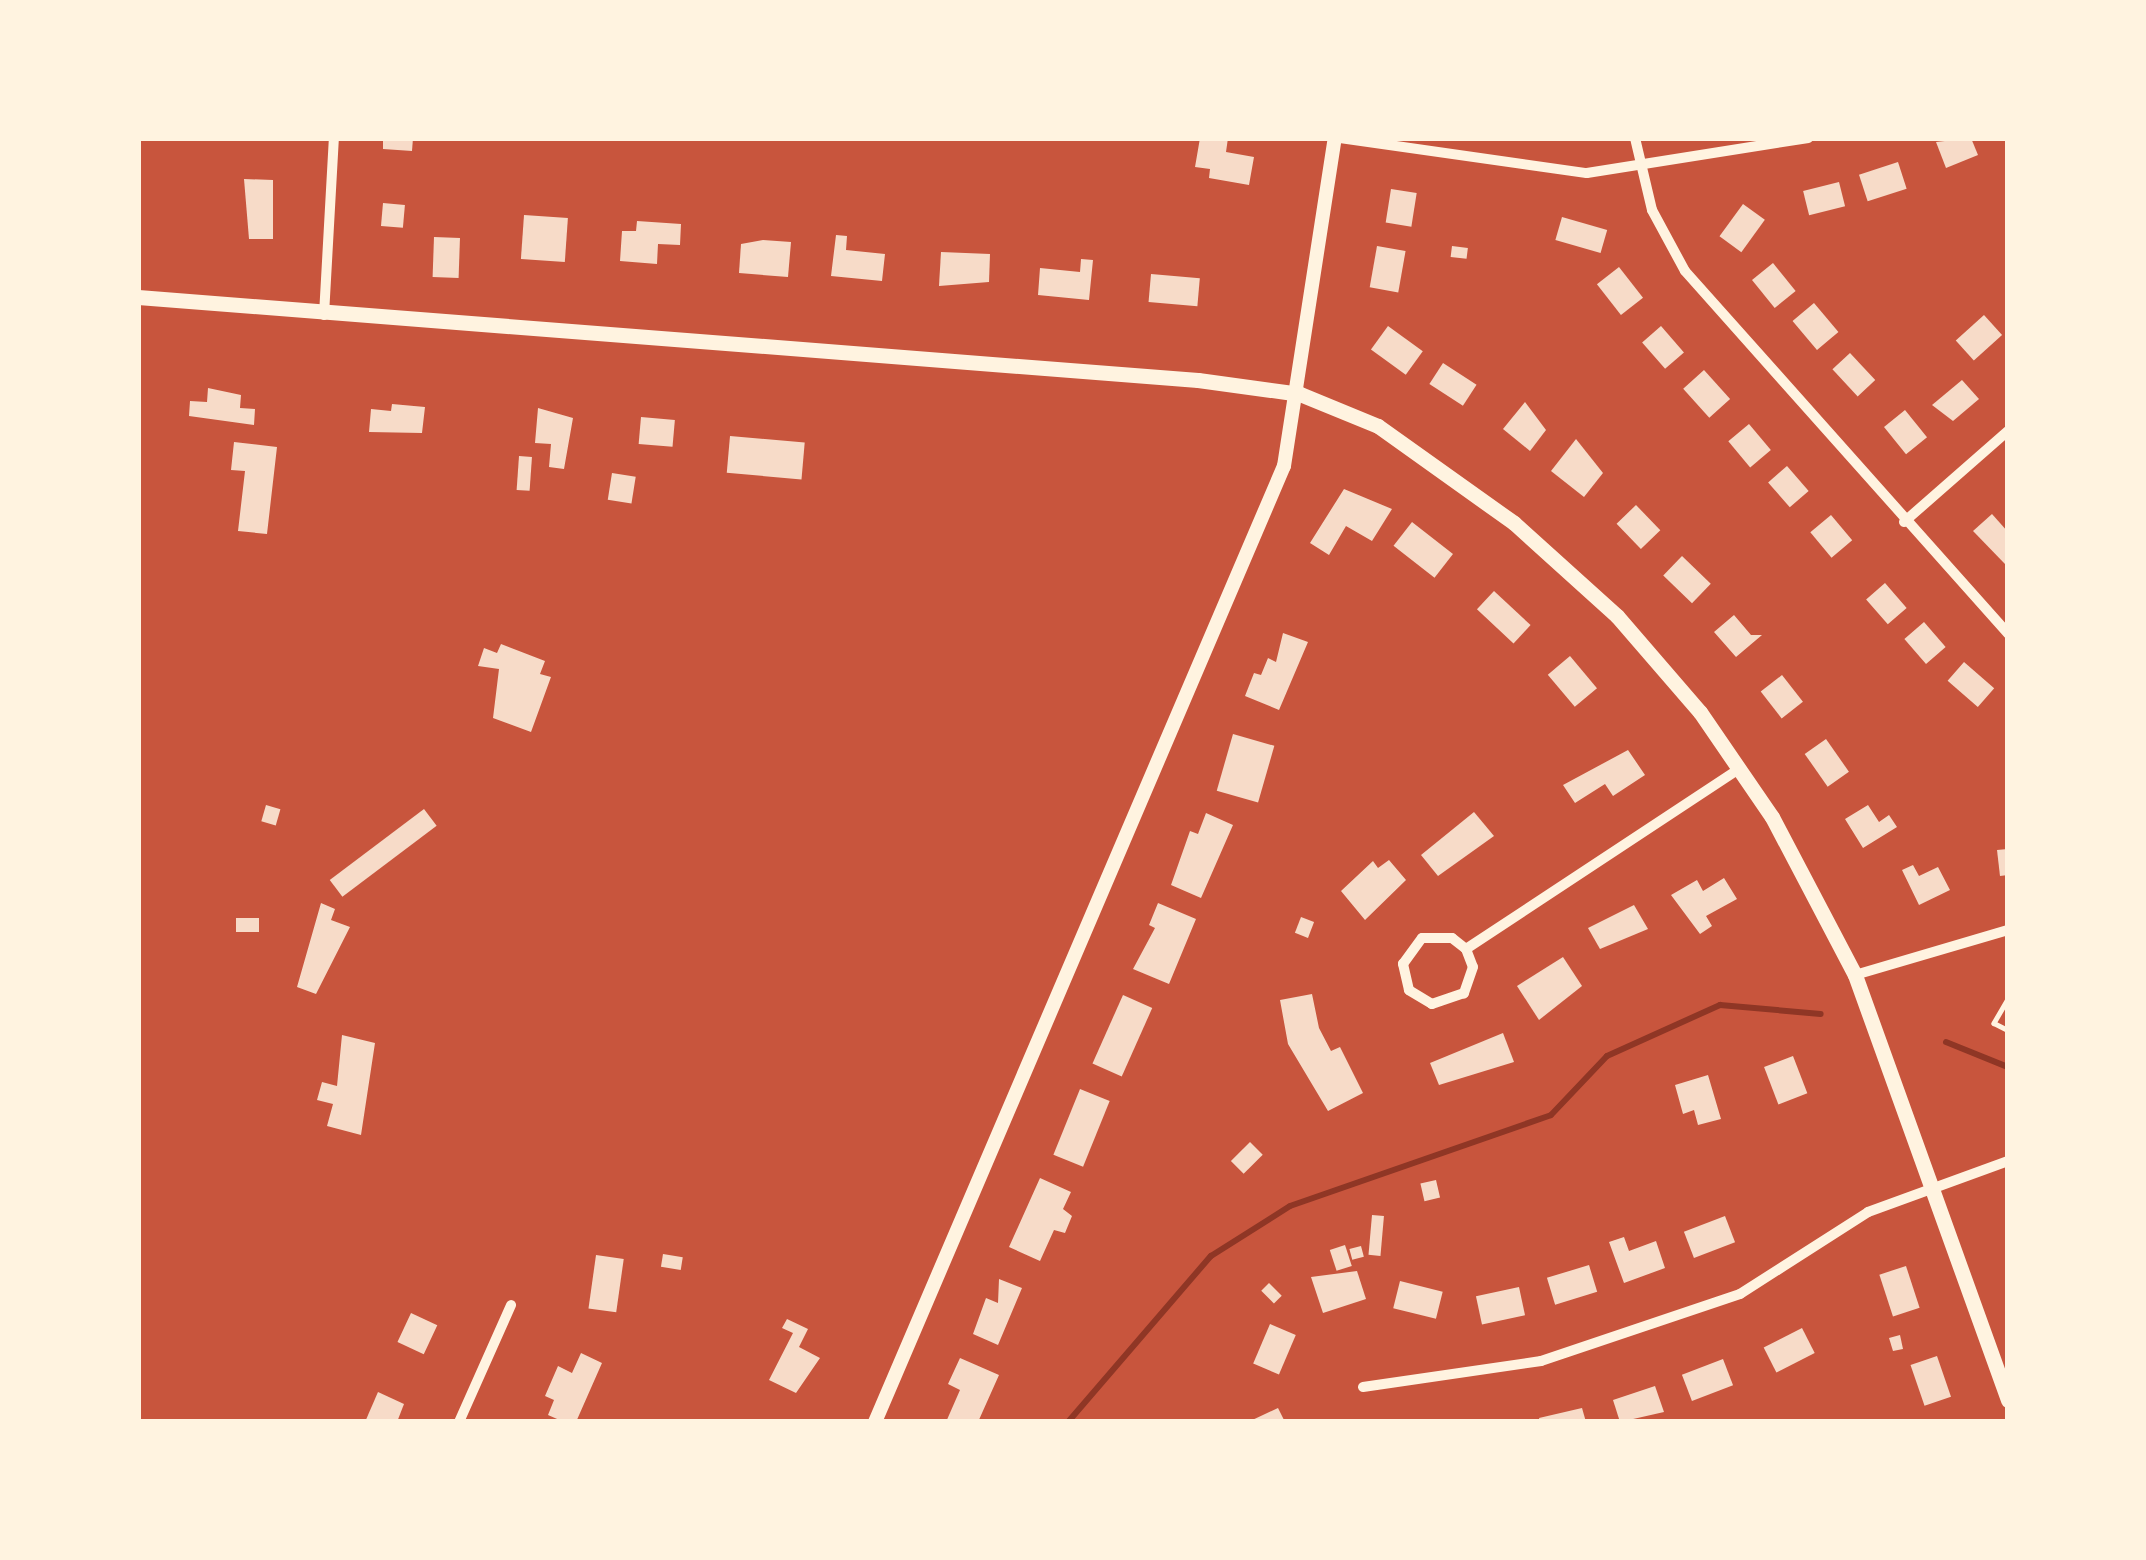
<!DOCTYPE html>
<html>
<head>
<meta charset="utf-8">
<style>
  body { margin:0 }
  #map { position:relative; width:2146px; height:1560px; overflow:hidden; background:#c8553d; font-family:"Nunito Sans",sans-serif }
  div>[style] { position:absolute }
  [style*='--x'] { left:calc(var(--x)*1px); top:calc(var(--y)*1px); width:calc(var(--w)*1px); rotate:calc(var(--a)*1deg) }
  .stream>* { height:6px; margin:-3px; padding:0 3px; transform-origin:3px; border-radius:3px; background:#8f3625 }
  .building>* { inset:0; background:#f7dbc8; transform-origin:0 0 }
  .path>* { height:4.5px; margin:-2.25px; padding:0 2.25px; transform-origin:2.25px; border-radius:2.25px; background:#fff3e0 }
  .minor>* { height:10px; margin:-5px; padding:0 5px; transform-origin:5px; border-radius:5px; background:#fff3e0 }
  .tertiary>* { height:14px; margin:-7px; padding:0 7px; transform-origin:7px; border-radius:7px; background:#fff3e0 }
  .secondary>* { height:15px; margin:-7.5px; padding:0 7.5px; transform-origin:7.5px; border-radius:7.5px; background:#fff3e0 }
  span { translate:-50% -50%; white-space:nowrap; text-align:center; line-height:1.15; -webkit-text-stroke:12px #fff3e0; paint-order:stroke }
  .frame { position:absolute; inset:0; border:141px solid #fff3e0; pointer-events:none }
</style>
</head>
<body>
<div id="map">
  <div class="stream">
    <i style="--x:1946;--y:1042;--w:67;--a:22"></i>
    <i style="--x:1068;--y:1422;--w:219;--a:-49.3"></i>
    <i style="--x:1211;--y:1256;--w:93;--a:-32.3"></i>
    <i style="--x:1290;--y:1206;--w:276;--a:-19.2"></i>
    <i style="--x:1551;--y:1115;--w:81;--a:-46.5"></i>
    <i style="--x:1607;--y:1056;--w:124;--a:-24.3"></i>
    <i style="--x:1720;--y:1005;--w:101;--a:5.1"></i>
  </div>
  <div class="building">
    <i style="clip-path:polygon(383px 138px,413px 138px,412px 151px,383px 149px)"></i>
    <i style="clip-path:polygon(1200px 138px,1228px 138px,1226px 152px,1254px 157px,1249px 185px,1209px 178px,1210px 169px,1195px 167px)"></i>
    <i style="clip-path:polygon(1971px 138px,1978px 155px,1946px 168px,1936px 142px)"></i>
    <i style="left:1898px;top:162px;width:28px;height:41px;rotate:72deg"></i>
    <i style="clip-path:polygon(244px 179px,273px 180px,273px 239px,249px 239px)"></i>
    <i style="left:1839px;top:182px;width:25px;height:37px;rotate:76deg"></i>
    <i style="left:1391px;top:189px;width:26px;height:34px;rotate:9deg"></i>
    <i style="left:383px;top:203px;width:22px;height:23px;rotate:5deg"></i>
    <i style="left:1743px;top:204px;width:27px;height:40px;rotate:36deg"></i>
    <i style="left:524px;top:215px;width:44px;height:44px;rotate:4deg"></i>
    <i style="left:1562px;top:217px;width:47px;height:24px;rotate:16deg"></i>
    <i style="clip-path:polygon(637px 221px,681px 224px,680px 245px,658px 244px,657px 264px,620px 261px,622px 231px,636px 231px)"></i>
    <i style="clip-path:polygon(836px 235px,847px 236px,846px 250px,885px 254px,882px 281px,831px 276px)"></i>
    <i style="left:434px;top:237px;width:26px;height:40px;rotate:2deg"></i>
    <i style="clip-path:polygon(763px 240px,791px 242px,788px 277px,739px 273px,741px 244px)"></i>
    <i style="left:1377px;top:246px;width:29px;height:42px;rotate:10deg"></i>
    <i style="left:1452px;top:246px;width:16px;height:11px;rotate:7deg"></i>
    <i style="clip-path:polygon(941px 252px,990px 254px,989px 282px,939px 286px)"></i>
    <i style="clip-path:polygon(1081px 259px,1093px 260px,1089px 300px,1038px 295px,1040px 268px,1080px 272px)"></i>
    <i style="left:1773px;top:263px;width:36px;height:27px;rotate:51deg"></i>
    <i style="left:1619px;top:267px;width:39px;height:28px;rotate:52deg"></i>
    <i style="left:1151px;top:274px;width:49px;height:28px;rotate:5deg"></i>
    <i style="left:1814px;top:303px;width:38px;height:28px;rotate:50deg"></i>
    <i style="left:1984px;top:315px;width:27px;height:38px;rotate:48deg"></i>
    <i style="left:1388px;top:326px;width:43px;height:29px;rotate:36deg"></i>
    <i style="left:1661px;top:326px;width:35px;height:25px;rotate:49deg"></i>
    <i style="left:1850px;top:353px;width:37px;height:24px;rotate:47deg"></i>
    <i style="left:1443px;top:363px;width:40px;height:25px;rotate:33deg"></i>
    <i style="left:1704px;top:370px;width:39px;height:28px;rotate:48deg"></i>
    <i style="clip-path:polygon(1962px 380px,1979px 399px,1953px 421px,1932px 405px)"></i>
    <i style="clip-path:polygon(208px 388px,241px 395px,240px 408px,255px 409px,254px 425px,189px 416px,190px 401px,207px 402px)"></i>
    <i style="clip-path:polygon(1525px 402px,1546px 430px,1530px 451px,1503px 429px)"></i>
    <i style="clip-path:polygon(392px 404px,425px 407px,422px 433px,369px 432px,371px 409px,391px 411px)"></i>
    <i style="clip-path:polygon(538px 408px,573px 418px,564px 469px,549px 467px,551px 444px,535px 443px)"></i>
    <i style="left:1905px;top:410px;width:35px;height:27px;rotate:51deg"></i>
    <i style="left:641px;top:417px;width:34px;height:27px;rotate:5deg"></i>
    <i style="left:1749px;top:424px;width:34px;height:27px;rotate:50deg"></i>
    <i style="left:730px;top:436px;width:75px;height:37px;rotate:5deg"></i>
    <i style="clip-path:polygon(1576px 439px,1603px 473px,1584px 497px,1551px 471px)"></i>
    <i style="clip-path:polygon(234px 442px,277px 447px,267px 534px,238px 531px,245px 471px,231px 470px)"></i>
    <i style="left:519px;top:456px;width:13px;height:34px;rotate:4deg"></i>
    <i style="left:1787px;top:466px;width:33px;height:25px;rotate:49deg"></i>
    <i style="left:612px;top:473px;width:24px;height:27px;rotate:9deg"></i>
    <i style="clip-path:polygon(1344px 489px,1392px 509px,1372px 541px,1346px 526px,1329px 555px,1310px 543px)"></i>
    <i style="left:1636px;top:505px;width:35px;height:27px;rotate:46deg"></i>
    <i style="clip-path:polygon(1992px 514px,2008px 532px,2005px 564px,1973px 531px)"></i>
    <i style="left:1831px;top:515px;width:33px;height:27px;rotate:50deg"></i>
    <i style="left:1412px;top:522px;width:52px;height:30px;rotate:38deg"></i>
    <i style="left:1682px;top:556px;width:40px;height:27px;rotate:44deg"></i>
    <i style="left:1885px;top:583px;width:33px;height:25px;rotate:49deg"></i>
    <i style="left:1494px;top:591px;width:50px;height:25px;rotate:43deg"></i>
    <i style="clip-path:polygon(1734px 615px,1751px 635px,1762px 635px,1736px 657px,1714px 632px)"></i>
    <i style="left:1924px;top:622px;width:33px;height:26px;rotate:49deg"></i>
    <i style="clip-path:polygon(1283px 633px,1308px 642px,1279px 710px,1245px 696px,1254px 673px,1261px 675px,1268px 658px,1276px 662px)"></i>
    <i style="clip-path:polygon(501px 644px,545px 661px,540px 674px,551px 677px,531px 732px,493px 718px,499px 669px,478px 666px,484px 648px,497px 653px)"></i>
    <i style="left:1570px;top:656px;width:42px;height:29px;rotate:50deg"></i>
    <i style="left:1964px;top:662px;width:40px;height:25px;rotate:41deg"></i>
    <i style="left:1782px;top:675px;width:34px;height:27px;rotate:52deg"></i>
    <i style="left:1233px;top:734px;width:43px;height:59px;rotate:16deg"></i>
    <i style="left:1826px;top:739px;width:40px;height:26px;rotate:55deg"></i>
    <i style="clip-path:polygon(1628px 750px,1645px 775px,1613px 796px,1605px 784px,1575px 803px,1563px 785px)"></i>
    <i style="left:266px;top:805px;width:15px;height:17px;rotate:16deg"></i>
    <i style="clip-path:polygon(1868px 805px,1879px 822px,1889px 815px,1897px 827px,1863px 848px,1845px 819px)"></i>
    <i style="left:424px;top:809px;width:21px;height:118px;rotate:53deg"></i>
    <i style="clip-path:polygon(1474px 812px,1494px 836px,1438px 876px,1421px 855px)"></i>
    <i style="clip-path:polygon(1206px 813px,1233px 825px,1201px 898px,1171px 885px,1190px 831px,1198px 834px)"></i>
    <i style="clip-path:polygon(2008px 849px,2008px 875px,2000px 876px,1997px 850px)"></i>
    <i style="clip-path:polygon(1389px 860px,1406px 880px,1365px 920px,1341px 891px,1373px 861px,1378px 868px)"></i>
    <i style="clip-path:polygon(1913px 865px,1919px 876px,1938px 867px,1950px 890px,1919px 905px,1902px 870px)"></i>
    <i style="clip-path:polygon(1724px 878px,1737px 899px,1706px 916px,1712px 926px,1700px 934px,1671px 895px,1697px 880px,1703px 891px)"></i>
    <i style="clip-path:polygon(321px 903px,335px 909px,331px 920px,350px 927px,316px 994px,297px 987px)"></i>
    <i style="clip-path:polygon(1158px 903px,1196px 919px,1169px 984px,1133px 969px,1155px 928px,1149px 925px)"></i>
    <i style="clip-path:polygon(1634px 905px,1648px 929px,1600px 949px,1588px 928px)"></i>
    <i style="left:1301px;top:917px;width:14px;height:17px;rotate:21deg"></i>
    <i style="left:236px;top:918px;width:23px;height:14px"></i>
    <i style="clip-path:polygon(1563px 957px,1582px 986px,1539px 1020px,1517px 986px)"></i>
    <i style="clip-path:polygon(1312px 994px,1319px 1028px,1331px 1051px,1340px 1047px,1363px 1093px,1328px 1111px,1288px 1044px,1280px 1000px)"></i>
    <i style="left:1123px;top:995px;width:32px;height:75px;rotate:24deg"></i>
    <i style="clip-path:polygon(1503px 1033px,1514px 1062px,1439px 1085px,1430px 1063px)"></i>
    <i style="clip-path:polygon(342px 1035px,375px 1043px,361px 1135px,327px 1126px,333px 1104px,317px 1100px,322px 1082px,337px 1086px)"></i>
    <i style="left:1793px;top:1056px;width:40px;height:31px;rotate:69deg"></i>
    <i style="clip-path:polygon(1708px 1075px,1721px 1119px,1698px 1125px,1694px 1110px,1683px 1114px,1675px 1085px)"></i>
    <i style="left:1080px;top:1089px;width:32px;height:71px;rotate:22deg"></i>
    <i style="left:1250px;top:1142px;width:18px;height:27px;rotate:45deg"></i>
    <i style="clip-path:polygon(1040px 1178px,1071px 1192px,1063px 1209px,1072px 1216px,1065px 1233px,1054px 1230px,1040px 1261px,1009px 1247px)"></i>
    <i style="left:1436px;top:1180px;width:18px;height:16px;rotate:77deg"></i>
    <i style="left:1372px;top:1215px;width:12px;height:40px;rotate:5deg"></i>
    <i style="left:1725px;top:1216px;width:28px;height:44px;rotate:69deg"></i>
    <i style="clip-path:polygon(1624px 1237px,1629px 1251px,1656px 1241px,1665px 1268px,1624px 1283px,1609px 1242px)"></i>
    <i style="left:1345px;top:1245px;width:22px;height:16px;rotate:72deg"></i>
    <i style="left:1361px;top:1246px;width:11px;height:12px;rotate:75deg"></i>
    <i style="left:663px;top:1254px;width:20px;height:13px;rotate:9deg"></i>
    <i style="left:596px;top:1255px;width:28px;height:54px;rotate:8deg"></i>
    <i style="left:1589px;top:1265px;width:28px;height:44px;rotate:73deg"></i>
    <i style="left:1906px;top:1266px;width:44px;height:28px;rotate:72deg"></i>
    <i style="clip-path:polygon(1357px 1271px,1366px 1299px,1323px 1313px,1311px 1277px)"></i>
    <i style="clip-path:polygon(999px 1279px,1022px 1288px,998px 1345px,973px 1334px,986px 1298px,998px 1303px)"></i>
    <i style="left:1400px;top:1281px;width:44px;height:28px;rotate:14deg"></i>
    <i style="left:1269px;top:1283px;width:18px;height:11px;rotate:45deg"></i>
    <i style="left:1519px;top:1287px;width:29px;height:44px;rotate:78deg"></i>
    <i style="left:411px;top:1313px;width:29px;height:32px;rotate:25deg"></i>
    <i style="clip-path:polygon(787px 1319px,808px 1329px,799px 1347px,820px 1358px,796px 1393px,769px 1380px,793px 1333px,782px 1328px)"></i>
    <i style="left:1270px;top:1324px;width:28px;height:43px;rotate:23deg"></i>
    <i style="left:1802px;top:1328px;width:28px;height:43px;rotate:63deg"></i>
    <i style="clip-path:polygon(1900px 1335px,1903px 1349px,1893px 1351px,1889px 1338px)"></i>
    <i style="clip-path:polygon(581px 1353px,602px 1363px,576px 1422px,564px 1422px,548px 1415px,554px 1400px,545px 1396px,558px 1366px,572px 1373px)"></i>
    <i style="left:1937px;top:1356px;width:43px;height:28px;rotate:71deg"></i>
    <i style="clip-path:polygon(960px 1358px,999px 1375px,978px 1422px,946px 1422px,960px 1390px,948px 1384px)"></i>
    <i style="left:1723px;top:1359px;width:28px;height:44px;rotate:69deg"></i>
    <i style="clip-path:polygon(1655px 1386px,1664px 1412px,1620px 1422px,1613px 1400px)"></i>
    <i style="clip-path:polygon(378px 1392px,404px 1404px,397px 1422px,365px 1422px)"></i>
    <i style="clip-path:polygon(1278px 1408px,1285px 1422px,1248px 1422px)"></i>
    <i style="clip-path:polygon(1582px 1408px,1586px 1422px,1540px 1422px,1539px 1418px)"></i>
  </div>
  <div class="path">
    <i style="--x:2008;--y:999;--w:28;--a:120"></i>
    <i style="--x:1994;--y:1023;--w:16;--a:27"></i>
  </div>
  <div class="minor">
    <i style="--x:1340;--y:138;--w:249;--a:8.1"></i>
    <i style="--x:1587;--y:173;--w:224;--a:-9"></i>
    <i style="--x:1635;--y:138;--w:74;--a:76.7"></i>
    <i style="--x:1652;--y:210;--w:69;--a:61.6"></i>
    <i style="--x:1685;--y:271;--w:486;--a:48.3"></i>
    <i style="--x:324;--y:315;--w:177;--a:-86.8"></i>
    <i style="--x:1904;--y:522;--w:138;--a:-41.2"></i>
    <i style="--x:1466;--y:949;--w:19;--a:69"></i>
    <i style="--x:1473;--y:967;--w:28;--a:109"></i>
    <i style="--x:1464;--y:993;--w:34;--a:161"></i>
    <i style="--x:1432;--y:1004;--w:27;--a:-149"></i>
    <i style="--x:1409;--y:990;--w:27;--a:-103"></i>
    <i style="--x:1403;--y:964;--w:32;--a:-54"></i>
    <i style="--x:1422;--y:938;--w:30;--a:0"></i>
    <i style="--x:1452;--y:938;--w:18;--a:38"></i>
    <i style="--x:1466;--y:949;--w:328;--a:-33.4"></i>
    <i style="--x:1855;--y:975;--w:159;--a:-16.4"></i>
    <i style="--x:1363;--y:1387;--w:180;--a:-8.3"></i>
    <i style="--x:1541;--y:1361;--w:210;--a:-18.6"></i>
    <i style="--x:1740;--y:1294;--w:152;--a:-32.6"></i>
    <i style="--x:1868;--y:1212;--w:149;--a:-20"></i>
    <i style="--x:459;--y:1422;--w:128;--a:-66"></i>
  </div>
  <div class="tertiary">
    <i style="--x:875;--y:1422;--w:1040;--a:-66.84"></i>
    <i style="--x:1284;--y:466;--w:332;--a:-81.2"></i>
  </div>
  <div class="secondary">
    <i style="--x:138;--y:297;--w:1063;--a:4.48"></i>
    <i style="--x:1198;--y:380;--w:103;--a:7.8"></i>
    <i style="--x:1300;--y:394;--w:84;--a:22.3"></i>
    <i style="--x:1378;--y:426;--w:167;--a:35.5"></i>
    <i style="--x:1514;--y:523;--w:139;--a:42.1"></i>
    <i style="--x:1617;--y:616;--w:127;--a:49.2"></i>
    <i style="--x:1700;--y:712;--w:127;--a:55.6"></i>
    <i style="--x:1772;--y:817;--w:178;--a:62.3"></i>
    <i style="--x:1855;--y:975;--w:452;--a:70.2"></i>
  </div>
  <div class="frame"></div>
</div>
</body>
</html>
